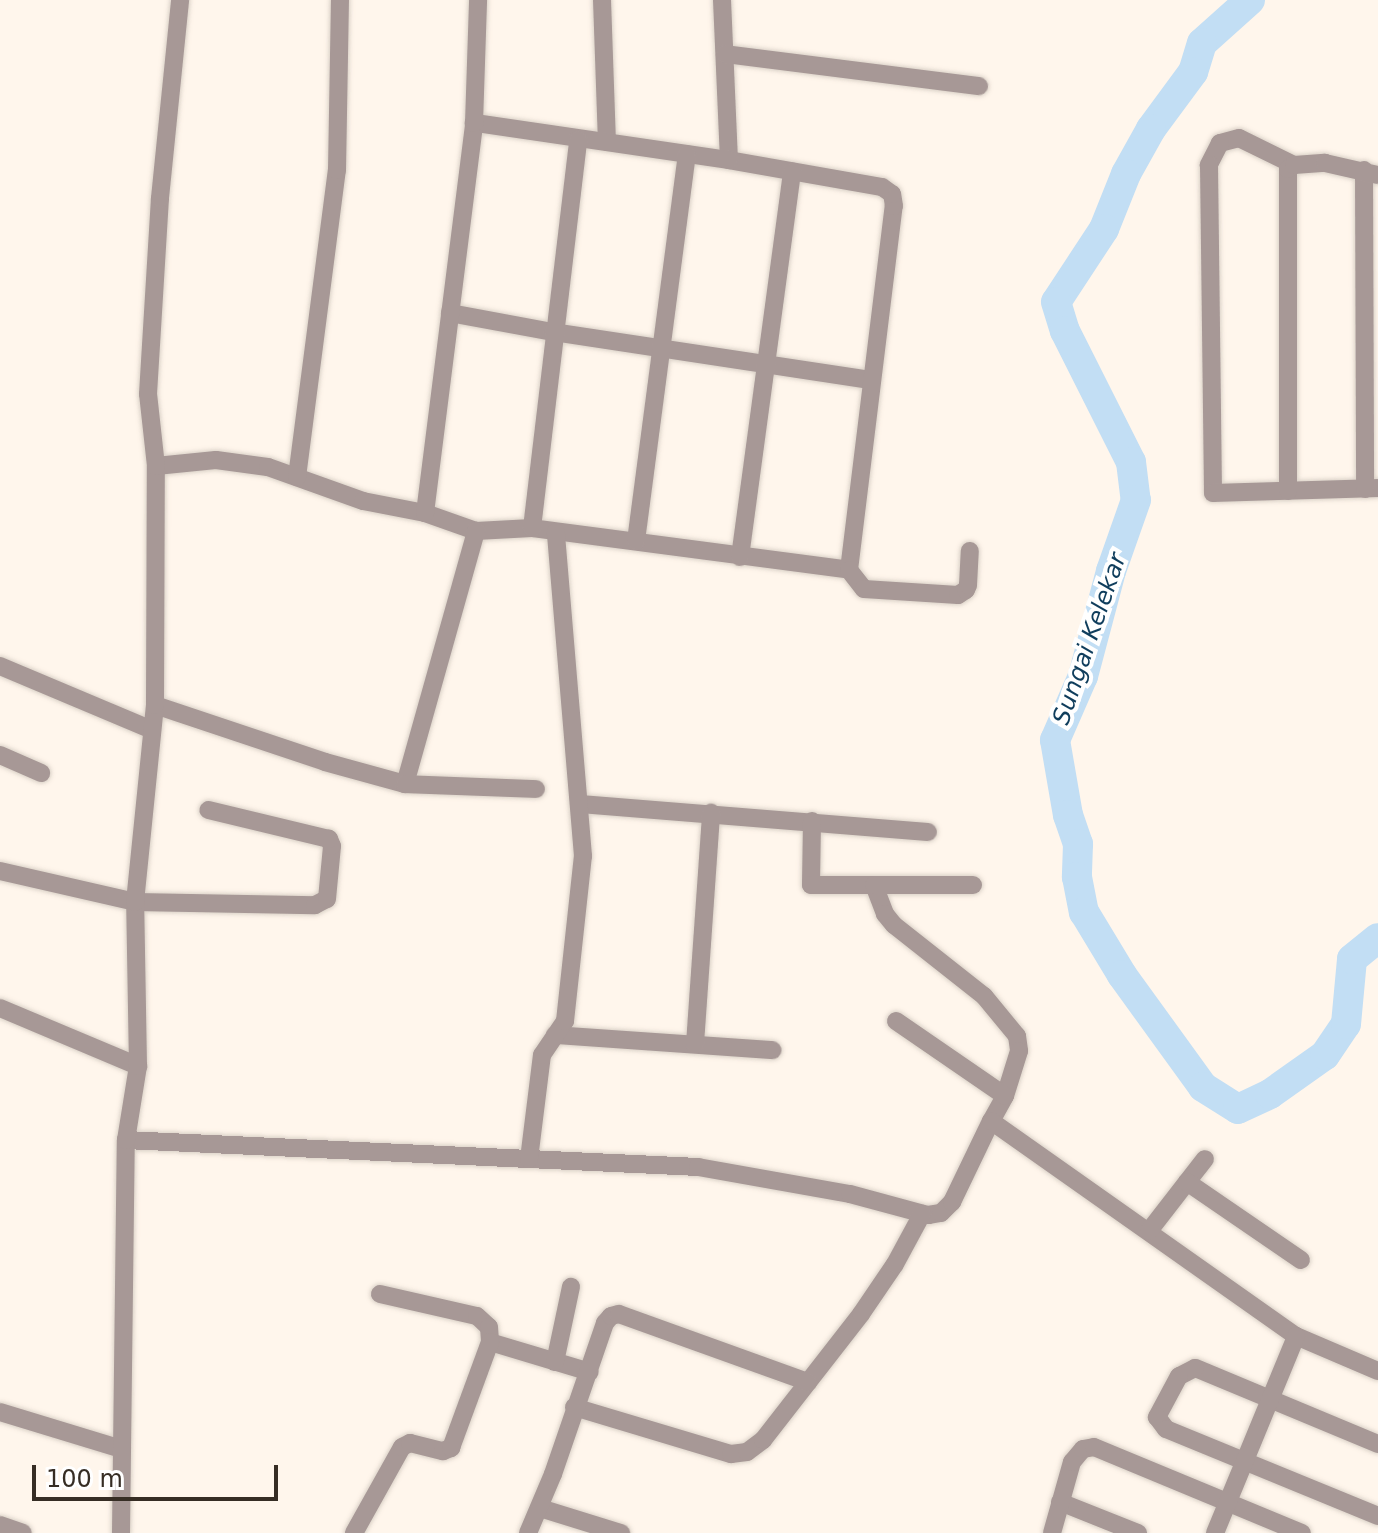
<!DOCTYPE html>
<html>
<head>
<meta charset="utf-8">
<style>
  body { margin:0 }
  #map { position:relative; width:1378px; height:1533px; overflow:hidden; background:#fff6ec; font-family:"DejaVu Sans",sans-serif }
  div>[style] { position:absolute }
  [style*='--x'] { left:calc(var(--x)*1px); top:calc(var(--y)*1px); width:calc(var(--w)*1px); rotate:calc(var(--a)*1deg) }
  .river>* { height:30px; margin:-15px; padding:0 15px; transform-origin:15px; border-radius:15px; background:#c2def4 }
  .roads { filter:drop-shadow(0 0 2px #dbd2c8) drop-shadow(0 0 2px #dbd2c8) }
  .street>* { height:18px; margin:-9px; padding:0 9px; transform-origin:9px; border-radius:9px; background:#a79896 }
  span { translate:-50% -50%; white-space:nowrap; text-align:center; line-height:1.15; -webkit-text-stroke:8px #fff; paint-order:stroke }
  .water-label { font-size:24px; color:#0f3d5c; font-style:italic }
  .scale { position:absolute; left:32px; top:1465px; width:246px; height:36px; box-sizing:border-box; border:4px solid #362d24; border-top:0; padding-left:10px; font-size:24px; line-height:28px; white-space:nowrap; color:#362d24; -webkit-text-stroke:6px #fff; paint-order:stroke }
</style>
</head>
<body>
<div id="map">
  <div class="river">
    <i style="--x:1250;--y:0;--w:64;--a:138.1"></i>
    <i style="--x:1202;--y:43;--w:30;--a:107"></i>
    <i style="--x:1193;--y:72;--w:71;--a:126.4"></i>
    <i style="--x:1151;--y:129;--w:51;--a:119.1"></i>
    <i style="--x:1126;--y:174;--w:59;--a:111.8"></i>
    <i style="--x:1104;--y:229;--w:87;--a:123.3"></i>
    <i style="--x:1056;--y:302;--w:30;--a:73"></i>
    <i style="--x:1065;--y:331;--w:147;--a:63.3"></i>
    <i style="--x:1131;--y:462;--w:38;--a:83"></i>
    <i style="--x:1136;--y:500;--w:75;--a:109.4"></i>
    <i style="--x:1111;--y:571;--w:109;--a:104.9"></i>
    <i style="--x:1083;--y:676;--w:70;--a:113.6"></i>
    <i style="--x:1055;--y:740;--w:76;--a:80.2"></i>
    <i style="--x:1068;--y:815;--w:31;--a:71"></i>
    <i style="--x:1078;--y:844;--w:33;--a:92"></i>
    <i style="--x:1077;--y:877;--w:36;--a:79"></i>
    <i style="--x:1084;--y:912;--w:74;--a:58.9"></i>
    <i style="--x:1122;--y:975;--w:138;--a:54.1"></i>
    <i style="--x:1203;--y:1087;--w:41;--a:32.2"></i>
    <i style="--x:1238;--y:1109;--w:35;--a:-25"></i>
    <i style="--x:1270;--y:1094;--w:67;--a:-35.3"></i>
    <i style="--x:1325;--y:1055;--w:37;--a:-56"></i>
    <i style="--x:1346;--y:1024;--w:65;--a:-84.7"></i>
    <i style="--x:1352;--y:959;--w:33;--a:-39"></i>
  </div>
  <div class="roads">
    <div class="street">
      <i style="--x:602;--y:0;--w:142;--a:88"></i>
      <i style="--x:722;--y:0;--w:160;--a:87.5"></i>
      <i style="--x:725;--y:54;--w:256;--a:7.2"></i>
      <i style="--x:1294;--y:165;--w:61;--a:-153.9"></i>
      <i style="--x:1239;--y:138;--w:20;--a:165"></i>
      <i style="--x:1220;--y:143;--w:25;--a:117"></i>
      <i style="--x:1209;--y:165;--w:328;--a:89.3"></i>
      <i style="--x:1213;--y:493;--w:165;--a:-1.7"></i>
      <i style="--x:1364;--y:170;--w:319;--a:89.8"></i>
      <i style="--x:450;--y:313;--w:105;--a:10.5"></i>
      <i style="--x:553;--y:332;--w:322;--a:8.6"></i>
      <i style="--x:156;--y:466;--w:60;--a:-5.7"></i>
      <i style="--x:216;--y:460;--w:52;--a:7.7"></i>
      <i style="--x:268;--y:467;--w:101;--a:19.7"></i>
      <i style="--x:363;--y:501;--w:63;--a:11"></i>
      <i style="--x:425;--y:513;--w:54;--a:19.4"></i>
      <i style="--x:476;--y:531;--w:56;--a:-3.1"></i>
      <i style="--x:532;--y:528;--w:320;--a:7.5"></i>
      <i style="--x:849;--y:570;--w:367;--a:-83"></i>
      <i style="--x:894;--y:206;--w:12;--a:-99"></i>
      <i style="--x:892;--y:194;--w:12;--a:-145"></i>
      <i style="--x:882;--y:187;--w:155;--a:-170"></i>
      <i style="--x:729;--y:160;--w:258;--a:-171.7"></i>
      <i style="--x:297;--y:477;--w:310;--a:-82.6"></i>
      <i style="--x:337;--y:170;--w:170;--a:-89"></i>
      <i style="--x:1288;--y:491;--w:322;--a:-90"></i>
      <i style="--x:1288;--y:169;--w:7;--a:-34"></i>
      <i style="--x:1294;--y:165;--w:31;--a:-4"></i>
      <i style="--x:1325;--y:163;--w:54;--a:12.8"></i>
      <i style="--x:425;--y:513;--w:393;--a:-82.8"></i>
      <i style="--x:474;--y:123;--w:123;--a:-88.1"></i>
      <i style="--x:532;--y:528;--w:391;--a:-83.2"></i>
      <i style="--x:636;--y:541;--w:390;--a:-82.5"></i>
      <i style="--x:740;--y:557;--w:389;--a:-82.3"></i>
      <i style="--x:849;--y:570;--w:24;--a:52"></i>
      <i style="--x:864;--y:589;--w:94;--a:3.7"></i>
      <i style="--x:958;--y:595;--w:9;--a:-32"></i>
      <i style="--x:966;--y:590;--w:5;--a:-68"></i>
      <i style="--x:968;--y:585;--w:34;--a:-87"></i>
      <i style="--x:0;--y:666;--w:165;--a:22.8"></i>
      <i style="--x:155;--y:705;--w:179;--a:18.5"></i>
      <i style="--x:325;--y:762;--w:83;--a:15.4"></i>
      <i style="--x:405;--y:784;--w:263;--a:-74.3"></i>
      <i style="--x:0;--y:755;--w:45;--a:23.7"></i>
      <i style="--x:405;--y:784;--w:131;--a:2.2"></i>
      <i style="--x:580;--y:804;--w:349;--a:4.6"></i>
      <i style="--x:812;--y:821;--w:64;--a:90.9"></i>
      <i style="--x:811;--y:885;--w:63;--a:0"></i>
      <i style="--x:874;--y:885;--w:31;--a:69"></i>
      <i style="--x:885;--y:914;--w:14;--a:51"></i>
      <i style="--x:894;--y:925;--w:115;--a:38.3"></i>
      <i style="--x:984;--y:996;--w:52;--a:50.5"></i>
      <i style="--x:1017;--y:1036;--w:15;--a:82"></i>
      <i style="--x:1019;--y:1051;--w:47;--a:107.3"></i>
      <i style="--x:1005;--y:1096;--w:29;--a:119"></i>
      <i style="--x:0;--y:871;--w:139;--a:12.9"></i>
      <i style="--x:135;--y:902;--w:180;--a:1"></i>
      <i style="--x:315;--y:905;--w:13;--a:-27"></i>
      <i style="--x:327;--y:899;--w:53;--a:-84.6"></i>
      <i style="--x:332;--y:846;--w:8;--a:-113"></i>
      <i style="--x:329;--y:839;--w:124;--a:-166.5"></i>
      <i style="--x:874;--y:885;--w:99;--a:0"></i>
      <i style="--x:0;--y:1008;--w:150;--a:22.8"></i>
      <i style="--x:896;--y:1021;--w:132;--a:34.5"></i>
      <i style="--x:555;--y:1035;--w:218;--a:4"></i>
      <i style="--x:695;--y:1044;--w:232;--a:-86"></i>
      <i style="--x:126;--y:1140;--w:573;--a:2.7"></i>
      <i style="--x:698;--y:1167;--w:154;--a:10.1"></i>
      <i style="--x:850;--y:1194;--w:81;--a:15.1"></i>
      <i style="--x:928;--y:1215;--w:13;--a:-9"></i>
      <i style="--x:941;--y:1213;--w:16;--a:-45"></i>
      <i style="--x:952;--y:1202;--w:90;--a:-64.3"></i>
      <i style="--x:991;--y:1121;--w:373;--a:35.2"></i>
      <i style="--x:1296;--y:1336;--w:89;--a:23.1"></i>
      <i style="--x:529;--y:1159;--w:105;--a:-82.9"></i>
      <i style="--x:542;--y:1055;--w:41;--a:-55.9"></i>
      <i style="--x:565;--y:1021;--w:166;--a:-83.8"></i>
      <i style="--x:583;--y:856;--w:325;--a:-94.8"></i>
      <i style="--x:1187;--y:1182;--w:29;--a:-52"></i>
      <i style="--x:1149;--y:1231;--w:62;--a:-52.2"></i>
      <i style="--x:1187;--y:1182;--w:138;--a:34.4"></i>
      <i style="--x:380;--y:1294;--w:99;--a:12.8"></i>
      <i style="--x:477;--y:1316;--w:16;--a:43"></i>
      <i style="--x:489;--y:1327;--w:15;--a:86"></i>
      <i style="--x:490;--y:1342;--w:104;--a:16.7"></i>
      <i style="--x:555;--y:1362;--w:77;--a:-78"></i>
      <i style="--x:574;--y:1407;--w:164;--a:16.7"></i>
      <i style="--x:731;--y:1454;--w:16;--a:-7"></i>
      <i style="--x:747;--y:1452;--w:20;--a:-37"></i>
      <i style="--x:763;--y:1440;--w:160;--a:-52.1"></i>
      <i style="--x:861;--y:1314;--w:60;--a:-55.8"></i>
      <i style="--x:895;--y:1264;--w:57;--a:-61.6"></i>
      <i style="--x:0;--y:1412;--w:127;--a:16.9"></i>
      <i style="--x:1378;--y:1444;--w:198;--a:-157.4"></i>
      <i style="--x:1195;--y:1368;--w:18;--a:153"></i>
      <i style="--x:1179;--y:1376;--w:47;--a:118.2"></i>
      <i style="--x:1157;--y:1417;--w:15;--a:53"></i>
      <i style="--x:1166;--y:1429;--w:229;--a:22.3"></i>
      <i style="--x:1060;--y:1502;--w:84;--a:21.7"></i>
      <i style="--x:540;--y:1508;--w:85;--a:17.2"></i>
      <i style="--x:0;--y:1525;--w:24;--a:19"></i>
      <i style="--x:121;--y:1533;--w:393;--a:-89.3"></i>
      <i style="--x:126;--y:1140;--w:75;--a:-80.8"></i>
      <i style="--x:138;--y:1066;--w:164;--a:-91"></i>
      <i style="--x:135;--y:902;--w:198;--a:-84.2"></i>
      <i style="--x:155;--y:705;--w:239;--a:-89.8"></i>
      <i style="--x:156;--y:466;--w:72;--a:-96.3"></i>
      <i style="--x:148;--y:394;--w:196;--a:-86.5"></i>
      <i style="--x:160;--y:198;--w:199;--a:-84.2"></i>
      <i style="--x:354;--y:1533;--w:98;--a:-60.8"></i>
      <i style="--x:402;--y:1447;--w:9;--a:-27"></i>
      <i style="--x:410;--y:1443;--w:34;--a:14"></i>
      <i style="--x:443;--y:1451;--w:9;--a:-21"></i>
      <i style="--x:451;--y:1448;--w:113;--a:-69.8"></i>
      <i style="--x:528;--y:1533;--w:64;--a:-67"></i>
      <i style="--x:553;--y:1474;--w:160;--a:-71"></i>
      <i style="--x:605;--y:1323;--w:9;--a:-49"></i>
      <i style="--x:611;--y:1316;--w:8;--a:-14"></i>
      <i style="--x:619;--y:1314;--w:201;--a:19.8"></i>
      <i style="--x:1052;--y:1533;--w:74;--a:-74.3"></i>
      <i style="--x:1072;--y:1462;--w:17;--a:-50"></i>
      <i style="--x:1083;--y:1449;--w:11;--a:-10"></i>
      <i style="--x:1094;--y:1447;--w:225;--a:22.5"></i>
      <i style="--x:1215;--y:1533;--w:213;--a:-67.6"></i>
    </div>
  </div>
  <div class="water-label">
    <span style="left:1090px;top:639px;rotate:-71deg">Sungai Kelekar</span>
  </div>
  <div class="scale">100 m</div>
</div>
</body>
</html>
